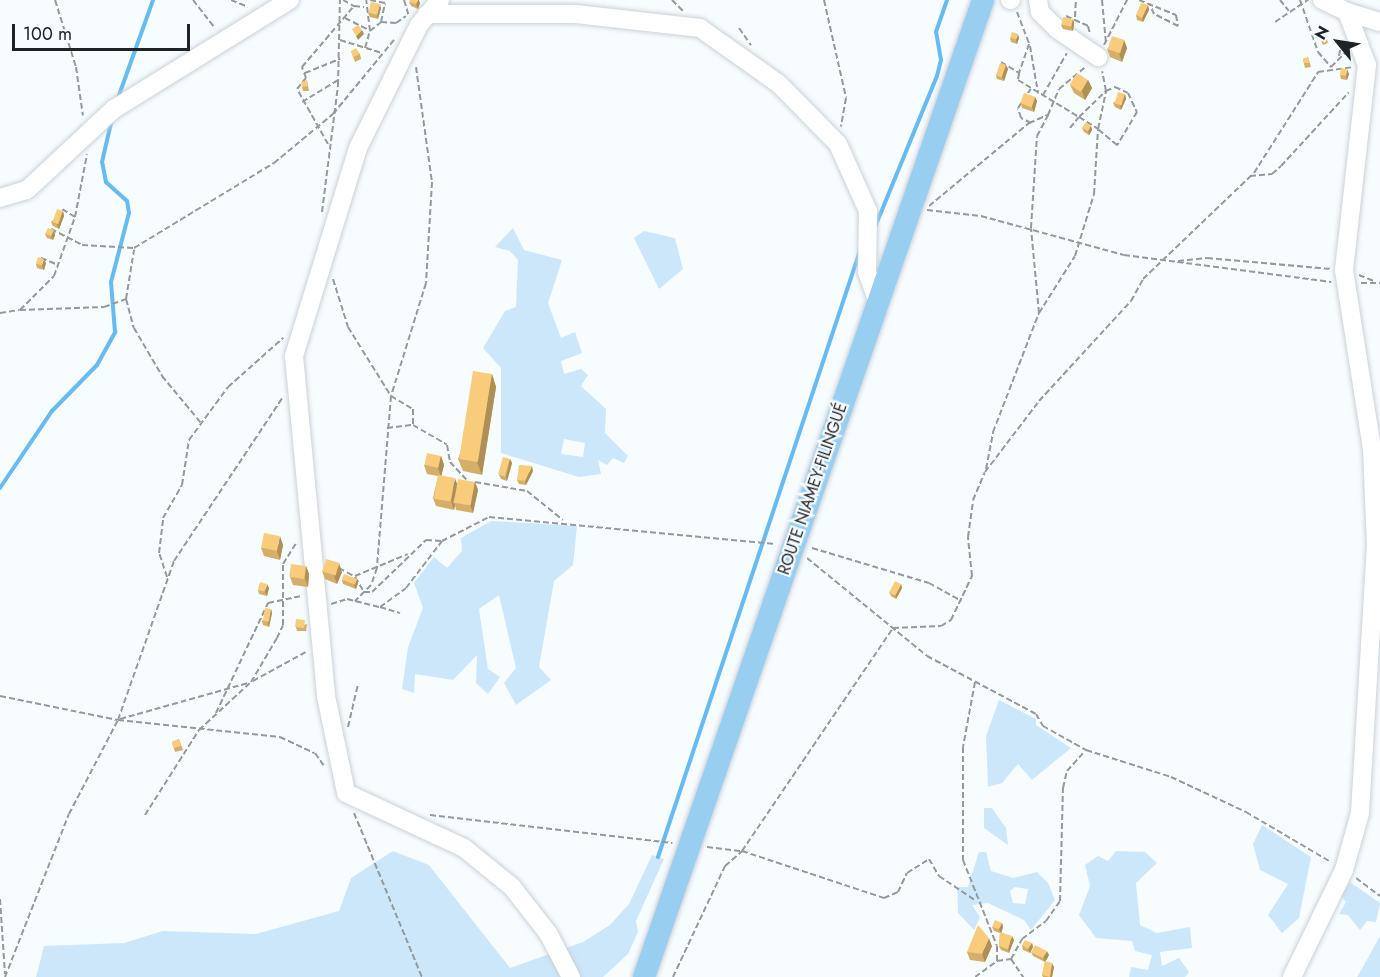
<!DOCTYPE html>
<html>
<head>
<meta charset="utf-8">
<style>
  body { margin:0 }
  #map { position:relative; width:1380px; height:977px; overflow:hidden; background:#f7fcff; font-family:Jost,sans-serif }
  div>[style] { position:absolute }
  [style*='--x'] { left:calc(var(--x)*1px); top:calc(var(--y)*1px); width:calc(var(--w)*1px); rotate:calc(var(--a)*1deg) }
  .green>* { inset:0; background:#cce7fa }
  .stream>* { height:4px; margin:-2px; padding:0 2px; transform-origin:2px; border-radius:2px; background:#66bbf0 }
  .path>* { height:2px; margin-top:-1px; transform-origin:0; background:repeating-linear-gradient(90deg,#95999c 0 6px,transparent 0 9px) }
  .roads { filter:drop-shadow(0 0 2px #cad2d8) drop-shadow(0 0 2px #cad2d8) }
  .minor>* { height:18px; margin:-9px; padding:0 9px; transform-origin:9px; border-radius:9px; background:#fff }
  .major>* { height:22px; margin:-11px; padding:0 11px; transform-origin:11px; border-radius:11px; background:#98cef0 }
  .wall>* { inset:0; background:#d5af69 }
  .shaded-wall>* { inset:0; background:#ae8f55 }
  .building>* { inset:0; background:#f8cc7a; transform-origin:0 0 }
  span { translate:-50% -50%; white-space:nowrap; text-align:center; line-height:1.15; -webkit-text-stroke:4.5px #f7fcff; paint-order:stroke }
  .street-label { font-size:16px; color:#202325 }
  .north { position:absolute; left:1308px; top:12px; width:60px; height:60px; -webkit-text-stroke:4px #f7fcff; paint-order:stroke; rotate:300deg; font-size:16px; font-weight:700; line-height:24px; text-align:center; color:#202325 }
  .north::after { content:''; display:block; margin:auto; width:21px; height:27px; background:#202325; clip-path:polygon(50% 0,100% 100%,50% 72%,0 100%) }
  .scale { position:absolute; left:12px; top:24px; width:178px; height:27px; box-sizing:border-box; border:3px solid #202325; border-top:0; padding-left:8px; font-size:18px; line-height:21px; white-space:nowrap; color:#202325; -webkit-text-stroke:4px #f7fcff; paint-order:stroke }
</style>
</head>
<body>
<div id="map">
  <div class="green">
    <i style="clip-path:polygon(evenodd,513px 228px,524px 250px,562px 260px,548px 303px,561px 338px,575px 332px,582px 353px,561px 361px,564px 374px,581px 369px,588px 375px,581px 386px,606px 409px,605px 433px,628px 456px,624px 463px,613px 458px,607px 465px,598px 460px,601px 474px,579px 477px,501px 453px,501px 368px,483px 348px,505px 311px,516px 307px,518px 260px,510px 251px,495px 247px,513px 228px,564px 439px,585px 443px,583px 457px,561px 454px,564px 439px)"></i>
    <i style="clip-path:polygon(644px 231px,675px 238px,683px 269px,659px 289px,634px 238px)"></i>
    <i style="clip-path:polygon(491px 521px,577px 526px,573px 565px,554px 581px,539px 667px,551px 680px,516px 705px,504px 683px,516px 668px,499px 595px,479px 609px,488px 669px,500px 677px,488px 694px,476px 683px,477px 655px,453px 680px,415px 674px,414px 693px,402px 689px,408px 647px,423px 608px,414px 583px,434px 557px,447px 568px,462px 551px,461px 538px)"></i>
    <i style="clip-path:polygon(999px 700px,1036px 719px,1036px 725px,1071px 748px,1032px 780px,1018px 764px,1002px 783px,988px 787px,986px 736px)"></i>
    <i style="clip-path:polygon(984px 808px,992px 808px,1006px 828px,1008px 845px,984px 828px)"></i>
    <i style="clip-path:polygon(1262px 825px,1311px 857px,1299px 918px,1282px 933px,1268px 915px,1288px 884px,1260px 870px,1253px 844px)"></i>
    <i style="clip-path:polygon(393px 851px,429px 865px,510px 968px,583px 942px,610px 925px,629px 904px,652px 855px,664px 859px,636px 921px,638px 932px,628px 954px,603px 977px,36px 977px,44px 946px,124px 943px,163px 931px,256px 934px,339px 911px,351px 878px)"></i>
    <i style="clip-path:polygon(1116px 851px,1145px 852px,1157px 863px,1136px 883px,1140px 925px,1157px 933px,1190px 927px,1192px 948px,1160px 952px,1162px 966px,1179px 958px,1189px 972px,1185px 977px,1129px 977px,1131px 967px,1148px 970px,1152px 955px,1135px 951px,1132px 941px,1096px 938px,1079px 915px,1090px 886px,1085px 865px,1098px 856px,1108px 861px)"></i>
    <i style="clip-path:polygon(evenodd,979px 852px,986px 852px,991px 871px,1013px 878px,1037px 872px,1048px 883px,1055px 900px,1031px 930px,1024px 920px,988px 903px,972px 905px,980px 917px,974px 930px,958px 913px,957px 887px,968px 887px,979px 852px,1015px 887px,1028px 889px,1025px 904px,1013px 903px,1010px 891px,1015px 887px)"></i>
    <i style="clip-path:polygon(1350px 882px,1380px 903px,1376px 922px,1367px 921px,1360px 930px,1348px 915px,1339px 914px,1346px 902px,1341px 896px)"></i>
    <i style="clip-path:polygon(1380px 936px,1380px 977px,1357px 977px,1364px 965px)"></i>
  </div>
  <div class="stream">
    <i style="--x:118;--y:98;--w:104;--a:-70.3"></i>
    <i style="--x:875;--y:227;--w:163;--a:-67.7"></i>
    <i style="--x:937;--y:76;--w:16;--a:-76"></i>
    <i style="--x:941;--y:60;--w:28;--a:-100"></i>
    <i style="--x:936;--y:32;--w:34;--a:-71"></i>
    <i style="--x:0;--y:488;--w:93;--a:-56"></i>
    <i style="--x:52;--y:411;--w:64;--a:-45.6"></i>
    <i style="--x:97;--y:365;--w:38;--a:-61"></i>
    <i style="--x:115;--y:332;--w:50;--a:-94.6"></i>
    <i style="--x:111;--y:282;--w:71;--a:-75.4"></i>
    <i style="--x:129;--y:213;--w:12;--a:-99"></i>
    <i style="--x:127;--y:201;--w:28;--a:-138"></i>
    <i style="--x:106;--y:182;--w:20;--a:-101"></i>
    <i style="--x:102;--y:162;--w:40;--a:-77"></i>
    <i style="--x:658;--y:857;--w:639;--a:-71.57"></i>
  </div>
  <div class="path">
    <i style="--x:55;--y:0;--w:70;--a:72.6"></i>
    <i style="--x:76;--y:67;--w:49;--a:81.9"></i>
    <i style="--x:193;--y:0;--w:36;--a:52"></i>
    <i style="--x:231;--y:0;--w:18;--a:22"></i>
    <i style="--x:343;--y:0;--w:13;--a:29"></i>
    <i style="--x:404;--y:0;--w:17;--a:73"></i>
    <i style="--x:672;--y:0;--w:16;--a:45"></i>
    <i style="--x:824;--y:0;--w:100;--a:77.3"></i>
    <i style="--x:846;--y:98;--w:29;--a:100"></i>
    <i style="--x:1102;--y:0;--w:43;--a:84.7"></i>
    <i style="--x:1139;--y:0;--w:40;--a:22"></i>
    <i style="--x:1176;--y:15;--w:11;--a:80"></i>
    <i style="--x:1178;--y:26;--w:27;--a:-153"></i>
    <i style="--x:1154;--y:14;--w:10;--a:-114"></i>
    <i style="--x:1280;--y:0;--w:14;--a:51"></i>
    <i style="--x:1300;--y:0;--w:55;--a:70.9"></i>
    <i style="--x:1318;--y:52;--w:20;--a:49"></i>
    <i style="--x:1331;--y:67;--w:21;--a:-45"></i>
    <i style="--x:1017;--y:12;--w:34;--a:69"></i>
    <i style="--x:1029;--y:44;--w:31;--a:109"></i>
    <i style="--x:1066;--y:16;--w:24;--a:24"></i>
    <i style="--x:1088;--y:26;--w:8;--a:76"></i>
    <i style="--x:1075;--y:17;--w:17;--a:-87"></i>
    <i style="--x:345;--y:18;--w:28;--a:27"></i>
    <i style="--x:370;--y:31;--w:14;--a:-39"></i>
    <i style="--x:381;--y:22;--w:19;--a:-78"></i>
    <i style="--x:385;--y:3;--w:15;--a:-169"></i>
    <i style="--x:381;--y:22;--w:15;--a:4"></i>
    <i style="--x:396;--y:23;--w:12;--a:-35"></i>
    <i style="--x:1275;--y:22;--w:40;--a:-34"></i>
    <i style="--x:739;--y:28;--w:21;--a:55"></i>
    <i style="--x:340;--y:40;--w:44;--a:17.2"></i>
    <i style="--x:1104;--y:45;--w:51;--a:-62.9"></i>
    <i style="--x:1030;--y:46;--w:48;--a:80.3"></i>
    <i style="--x:365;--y:48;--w:18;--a:-74"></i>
    <i style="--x:370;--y:31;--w:31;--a:-97"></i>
    <i style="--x:1339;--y:56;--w:15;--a:-79"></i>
    <i style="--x:1001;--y:62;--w:21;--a:31"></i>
    <i style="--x:1019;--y:73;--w:7;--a:98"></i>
    <i style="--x:1018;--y:80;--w:71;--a:31.2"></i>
    <i style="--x:1079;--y:117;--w:37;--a:-44"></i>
    <i style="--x:1106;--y:91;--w:10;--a:-24"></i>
    <i style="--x:1115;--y:87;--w:14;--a:25"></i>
    <i style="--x:1128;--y:93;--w:21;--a:65"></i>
    <i style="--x:1137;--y:112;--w:39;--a:121"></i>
    <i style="--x:1117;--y:145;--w:25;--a:-140"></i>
    <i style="--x:416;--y:67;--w:116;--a:82.1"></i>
    <i style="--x:432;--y:182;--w:101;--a:93.4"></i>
    <i style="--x:426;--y:283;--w:118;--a:107.2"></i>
    <i style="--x:391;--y:396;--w:26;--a:31"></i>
    <i style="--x:413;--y:409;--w:16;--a:90"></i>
    <i style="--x:413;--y:425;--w:39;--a:30"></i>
    <i style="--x:447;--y:445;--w:17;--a:80"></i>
    <i style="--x:450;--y:462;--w:25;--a:47"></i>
    <i style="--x:305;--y:73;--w:38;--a:-22"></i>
    <i style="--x:1043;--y:95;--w:48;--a:-60.3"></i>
    <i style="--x:302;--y:102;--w:42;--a:-31.4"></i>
    <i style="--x:1031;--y:123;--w:11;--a:-153"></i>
    <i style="--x:1021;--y:118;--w:10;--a:-107"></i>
    <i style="--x:1018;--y:108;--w:23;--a:-56"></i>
    <i style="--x:1070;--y:128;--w:14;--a:-51"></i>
    <i style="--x:1079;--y:117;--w:22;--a:32"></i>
    <i style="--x:1098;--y:129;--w:39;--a:-78"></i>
    <i style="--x:1106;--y:91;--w:20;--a:-101"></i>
    <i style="--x:328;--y:144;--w:63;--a:-119.4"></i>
    <i style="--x:297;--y:89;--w:14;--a:-51"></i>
    <i style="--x:306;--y:78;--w:12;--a:-110"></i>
    <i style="--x:302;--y:67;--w:80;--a:-49.6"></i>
    <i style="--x:354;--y:6;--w:10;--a:6"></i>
    <i style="--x:1250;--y:176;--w:22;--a:-5"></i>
    <i style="--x:1272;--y:174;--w:12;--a:-42"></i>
    <i style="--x:1281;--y:166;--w:100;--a:-47.4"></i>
    <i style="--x:929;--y:206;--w:130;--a:-39.7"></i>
    <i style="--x:1029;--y:123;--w:21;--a:-23"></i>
    <i style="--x:1048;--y:115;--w:28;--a:-67"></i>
    <i style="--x:1059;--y:89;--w:34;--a:-40"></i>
    <i style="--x:927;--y:210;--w:54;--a:6.3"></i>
    <i style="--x:981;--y:216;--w:148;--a:15.3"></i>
    <i style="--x:1124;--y:255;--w:209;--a:7.4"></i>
    <i style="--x:322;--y:212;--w:128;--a:-82.8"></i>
    <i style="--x:338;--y:85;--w:85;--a:-88.7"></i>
    <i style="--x:75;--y:217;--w:64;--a:-79.2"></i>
    <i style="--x:51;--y:229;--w:35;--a:27"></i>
    <i style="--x:82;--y:245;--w:52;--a:3.3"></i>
    <i style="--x:134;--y:248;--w:164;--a:-31.3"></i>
    <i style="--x:274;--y:163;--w:77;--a:-39.7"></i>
    <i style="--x:333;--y:114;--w:96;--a:-50.5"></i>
    <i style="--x:41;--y:258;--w:16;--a:22"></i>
    <i style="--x:1178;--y:261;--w:29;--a:-6"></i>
    <i style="--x:1207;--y:258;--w:124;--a:5.1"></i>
    <i style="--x:1359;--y:275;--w:18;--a:22"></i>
    <i style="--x:333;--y:279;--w:50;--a:72.6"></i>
    <i style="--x:348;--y:327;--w:81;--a:58.1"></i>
    <i style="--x:391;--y:396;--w:173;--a:94.7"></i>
    <i style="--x:377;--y:568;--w:18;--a:109"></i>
    <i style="--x:371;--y:585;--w:23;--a:135"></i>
    <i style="--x:1361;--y:283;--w:19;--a:0"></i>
    <i style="--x:126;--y:299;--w:30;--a:75"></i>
    <i style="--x:134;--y:328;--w:56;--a:59.7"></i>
    <i style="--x:162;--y:376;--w:61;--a:50.3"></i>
    <i style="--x:20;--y:310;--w:84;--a:-2"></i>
    <i style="--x:104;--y:307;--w:23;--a:-20"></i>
    <i style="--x:126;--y:299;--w:50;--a:-80.7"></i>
    <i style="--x:0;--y:313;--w:20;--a:-9"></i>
    <i style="--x:20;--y:310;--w:48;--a:-45"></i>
    <i style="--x:54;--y:276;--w:63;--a:-70.4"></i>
    <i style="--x:75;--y:217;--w:15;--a:-148"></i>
    <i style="--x:1039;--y:313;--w:85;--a:-95.4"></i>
    <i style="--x:1031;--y:228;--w:92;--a:-86.3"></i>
    <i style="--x:1037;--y:136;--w:24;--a:-62"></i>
    <i style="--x:387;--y:428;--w:26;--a:-7"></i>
    <i style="--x:986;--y:469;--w:38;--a:-79"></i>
    <i style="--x:993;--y:432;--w:128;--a:-68.9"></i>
    <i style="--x:1039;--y:313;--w:67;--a:-57.7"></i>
    <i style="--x:1075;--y:256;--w:65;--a:-73"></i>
    <i style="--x:1094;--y:194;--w:65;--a:-86.5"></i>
    <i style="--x:475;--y:482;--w:53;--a:9.8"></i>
    <i style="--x:527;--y:491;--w:46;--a:38.9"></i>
    <i style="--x:812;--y:548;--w:122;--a:16.7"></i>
    <i style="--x:929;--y:583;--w:37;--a:29"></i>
    <i style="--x:807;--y:558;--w:155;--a:39.2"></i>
    <i style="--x:927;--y:656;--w:123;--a:28"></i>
    <i style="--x:1036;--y:714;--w:14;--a:60"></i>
    <i style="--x:1043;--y:726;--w:49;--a:29.2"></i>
    <i style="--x:1086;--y:750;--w:89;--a:17.6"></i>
    <i style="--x:1171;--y:777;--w:83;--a:25"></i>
    <i style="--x:1246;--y:812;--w:99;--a:30.5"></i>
    <i style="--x:339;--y:568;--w:18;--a:29"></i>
    <i style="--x:355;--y:577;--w:17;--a:59"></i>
    <i style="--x:364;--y:592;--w:8;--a:0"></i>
    <i style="--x:372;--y:592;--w:75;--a:-43.9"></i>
    <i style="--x:426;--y:540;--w:16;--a:4"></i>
    <i style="--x:355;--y:576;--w:57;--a:-22.5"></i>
    <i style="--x:167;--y:577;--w:25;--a:-108"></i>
    <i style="--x:159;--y:553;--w:35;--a:-83"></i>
    <i style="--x:163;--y:518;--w:38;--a:-60"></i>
    <i style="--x:182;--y:485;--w:46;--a:-81.2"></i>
    <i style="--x:189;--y:440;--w:66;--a:-53.7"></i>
    <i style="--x:228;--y:387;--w:74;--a:-41.7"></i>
    <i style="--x:331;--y:604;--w:17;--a:-17"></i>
    <i style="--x:347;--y:599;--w:34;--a:14"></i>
    <i style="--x:380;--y:607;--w:32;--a:-36"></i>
    <i style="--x:406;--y:588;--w:59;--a:-52.5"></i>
    <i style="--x:442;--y:541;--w:53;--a:-27.1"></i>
    <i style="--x:489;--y:517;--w:288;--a:5.4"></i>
    <i style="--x:380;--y:607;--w:21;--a:17"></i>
    <i style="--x:253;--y:681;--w:60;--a:-28.7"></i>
    <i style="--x:975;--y:682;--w:66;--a:100.5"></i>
    <i style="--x:963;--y:747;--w:113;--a:90"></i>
    <i style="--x:963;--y:860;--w:92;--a:68.4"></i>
    <i style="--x:997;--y:946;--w:15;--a:90"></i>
    <i style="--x:0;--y:696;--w:120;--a:11.5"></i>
    <i style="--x:118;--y:720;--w:163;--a:6"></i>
    <i style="--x:280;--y:737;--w:38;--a:25"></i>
    <i style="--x:315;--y:753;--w:16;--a:55"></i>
    <i style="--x:216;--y:713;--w:122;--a:-64.7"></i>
    <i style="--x:268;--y:603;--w:34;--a:-12"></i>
    <i style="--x:120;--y:719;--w:133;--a:-15.7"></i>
    <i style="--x:348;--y:727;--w:44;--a:-76.9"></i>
    <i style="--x:354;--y:813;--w:178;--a:67.5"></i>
    <i style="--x:145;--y:815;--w:101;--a:-57.6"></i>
    <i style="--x:199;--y:730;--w:71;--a:-42.7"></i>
    <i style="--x:251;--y:682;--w:51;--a:-59.4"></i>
    <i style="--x:277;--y:638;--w:14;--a:-65"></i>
    <i style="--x:283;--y:625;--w:61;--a:-90"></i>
    <i style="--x:283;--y:564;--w:26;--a:-58"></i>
    <i style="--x:430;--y:815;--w:244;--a:6.6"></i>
    <i style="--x:707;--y:847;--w:35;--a:7"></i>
    <i style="--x:742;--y:851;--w:269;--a:-55.9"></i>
    <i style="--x:893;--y:628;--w:48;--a:-2.4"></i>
    <i style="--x:941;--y:626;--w:12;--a:-31"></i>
    <i style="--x:951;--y:620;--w:49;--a:-64.5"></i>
    <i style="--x:972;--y:576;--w:39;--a:-96"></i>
    <i style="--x:968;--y:537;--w:37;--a:-82"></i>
    <i style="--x:973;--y:500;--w:30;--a:-67"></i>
    <i style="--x:985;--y:472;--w:89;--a:-52.7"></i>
    <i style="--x:1039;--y:401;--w:136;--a:-47.4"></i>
    <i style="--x:1131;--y:301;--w:25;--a:-61"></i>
    <i style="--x:1143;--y:279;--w:153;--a:-43.7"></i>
    <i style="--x:1254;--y:173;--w:120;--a:-57.6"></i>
    <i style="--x:1318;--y:72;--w:35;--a:-8"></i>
    <i style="--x:1356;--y:878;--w:30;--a:37"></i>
    <i style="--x:0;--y:899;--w:75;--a:86.2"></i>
    <i style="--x:1011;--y:959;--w:23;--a:-61"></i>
    <i style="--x:1022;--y:939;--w:30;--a:-37"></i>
    <i style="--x:1046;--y:921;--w:24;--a:-55"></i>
    <i style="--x:1060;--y:901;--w:113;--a:-88.5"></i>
    <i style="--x:1063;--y:788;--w:17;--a:-77"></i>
    <i style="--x:1067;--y:771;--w:28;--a:-48"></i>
    <i style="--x:5;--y:977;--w:175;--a:-68.6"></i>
    <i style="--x:69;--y:814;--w:106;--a:-62.5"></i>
    <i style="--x:118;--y:720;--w:169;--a:-70.6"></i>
    <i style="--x:174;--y:561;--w:197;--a:-56.4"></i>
    <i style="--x:673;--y:977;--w:123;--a:-64.9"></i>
    <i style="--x:725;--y:866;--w:23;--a:-41"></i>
    <i style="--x:742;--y:851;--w:150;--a:18.3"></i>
    <i style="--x:884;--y:898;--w:15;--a:-23"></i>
    <i style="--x:898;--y:892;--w:21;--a:-65"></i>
    <i style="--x:907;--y:873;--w:26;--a:-32"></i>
    <i style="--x:929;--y:859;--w:20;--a:60"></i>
    <i style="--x:939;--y:876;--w:45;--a:34"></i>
    <i style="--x:975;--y:977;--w:27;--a:-36"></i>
    <i style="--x:997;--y:961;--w:14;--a:-8"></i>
    <i style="--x:1011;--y:959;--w:22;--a:56"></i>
  </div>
  <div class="roads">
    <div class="minor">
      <i style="--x:440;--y:0;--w:33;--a:130"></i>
      <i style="--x:419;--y:25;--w:137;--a:116.4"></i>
      <i style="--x:358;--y:148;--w:218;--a:107.1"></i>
      <i style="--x:294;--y:356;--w:342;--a:84.6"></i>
      <i style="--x:326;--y:696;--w:99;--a:78.3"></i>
      <i style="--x:346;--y:793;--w:130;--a:25"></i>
      <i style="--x:464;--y:848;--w:62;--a:39.1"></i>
      <i style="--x:512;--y:887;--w:58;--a:52"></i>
      <i style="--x:548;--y:933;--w:50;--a:62.4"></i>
      <i style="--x:1010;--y:0;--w:1;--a:0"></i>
      <i style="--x:1038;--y:0;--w:12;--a:81"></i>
      <i style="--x:1040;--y:12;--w:24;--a:45"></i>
      <i style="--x:1057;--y:29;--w:50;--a:34.3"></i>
      <i style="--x:1347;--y:12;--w:34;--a:17"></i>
      <i style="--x:427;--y:14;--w:149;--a:0"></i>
      <i style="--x:576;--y:14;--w:125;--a:6.4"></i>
      <i style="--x:700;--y:28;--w:97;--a:35.3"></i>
      <i style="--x:779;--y:84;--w:84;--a:45.5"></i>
      <i style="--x:838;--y:144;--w:73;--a:65.9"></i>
      <i style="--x:868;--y:211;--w:61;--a:90.9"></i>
      <i style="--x:867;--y:272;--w:33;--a:70"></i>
      <i style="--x:0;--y:198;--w:28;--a:-17"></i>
      <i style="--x:27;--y:190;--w:119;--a:-43"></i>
      <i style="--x:114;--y:109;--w:207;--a:-31.8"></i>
      <i style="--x:1292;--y:977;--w:119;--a:-64.1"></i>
      <i style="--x:1344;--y:870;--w:59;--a:-74.3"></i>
      <i style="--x:1360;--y:813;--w:266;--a:-86.6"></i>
      <i style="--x:1376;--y:547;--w:98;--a:-92.3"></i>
      <i style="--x:1372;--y:449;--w:181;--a:-98.9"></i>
      <i style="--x:1344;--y:270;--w:206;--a:-83.6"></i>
      <i style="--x:1367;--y:65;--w:57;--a:-110.7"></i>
      <i style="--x:1347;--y:12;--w:28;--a:-154"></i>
    </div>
    <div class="major">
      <i style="--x:644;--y:977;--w:1034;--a:-70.86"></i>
    </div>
  </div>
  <div class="wall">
    <i style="clip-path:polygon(409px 2px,420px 3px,418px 9px,411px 6px)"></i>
    <i style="clip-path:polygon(1148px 5px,1149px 10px,1143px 22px,1137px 20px,1136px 15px)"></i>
    <i style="clip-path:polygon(381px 8px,378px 19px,370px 17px,368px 13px)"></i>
    <i style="clip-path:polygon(1073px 19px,1074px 23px,1073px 31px,1063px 29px,1061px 25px)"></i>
    <i style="clip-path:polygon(1325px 32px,1328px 43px,1323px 45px,1318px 34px)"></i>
    <i style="clip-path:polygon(1010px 38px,1019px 38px,1017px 44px,1011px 42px)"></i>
    <i style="clip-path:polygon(1124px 40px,1127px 48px,1122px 62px,1110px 57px,1107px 49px)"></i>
    <i style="clip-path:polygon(351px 51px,360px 54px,361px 59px,355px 62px)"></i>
    <i style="clip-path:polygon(1308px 57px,1311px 67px,1305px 68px,1303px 59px)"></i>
    <i style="clip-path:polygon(1006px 65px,1008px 69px,1004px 81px,997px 79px,996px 75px)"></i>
    <i style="clip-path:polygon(1349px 74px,1347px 80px,1341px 79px,1340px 75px)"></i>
    <i style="clip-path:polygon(307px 80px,309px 91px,303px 91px,302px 87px)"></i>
    <i style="clip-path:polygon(1088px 80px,1092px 88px,1085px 100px,1074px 93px,1070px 85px)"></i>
    <i style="clip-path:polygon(1125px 94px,1126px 99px,1121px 110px,1115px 107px,1113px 103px)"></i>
    <i style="clip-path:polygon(1035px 97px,1037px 101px,1034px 112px,1022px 108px,1021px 104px)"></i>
    <i style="clip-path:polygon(1091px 126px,1092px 130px,1089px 135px,1084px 132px,1082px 128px)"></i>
    <i style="clip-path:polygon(63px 211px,64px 216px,59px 229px,53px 226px,51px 222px)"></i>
    <i style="clip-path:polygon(54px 230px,55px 235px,53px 240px,47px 238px,45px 234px)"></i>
    <i style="clip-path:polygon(46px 263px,44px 270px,37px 268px,36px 264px)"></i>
    <i style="clip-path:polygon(492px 374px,496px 387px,482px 475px,463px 471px,458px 459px)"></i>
    <i style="clip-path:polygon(441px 456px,444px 465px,441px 476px,457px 483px,475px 482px,478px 490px,473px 513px,456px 510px,455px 505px,454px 510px,436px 506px,433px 498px,438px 476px,427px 474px,424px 465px)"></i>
    <i style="clip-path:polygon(510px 459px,512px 463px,507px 481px,501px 479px,499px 475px)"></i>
    <i style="clip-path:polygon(533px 471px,526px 485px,519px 484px,517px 480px)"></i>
    <i style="clip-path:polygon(283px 545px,280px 560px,264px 556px,261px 548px)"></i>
    <i style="clip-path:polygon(306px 566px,309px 574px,308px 587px,293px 585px,290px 577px)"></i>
    <i style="clip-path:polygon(322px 571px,342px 572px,337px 584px,325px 579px)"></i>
    <i style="clip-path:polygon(357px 579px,358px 583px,356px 589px,343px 584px,342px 580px)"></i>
    <i style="clip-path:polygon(901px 584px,902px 588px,896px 599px,891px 596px,889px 592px)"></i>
    <i style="clip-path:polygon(269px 588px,267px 596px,259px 594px,258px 590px)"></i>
    <i style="clip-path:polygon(271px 609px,272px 613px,269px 627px,263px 625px,262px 621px)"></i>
    <i style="clip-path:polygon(307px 624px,306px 631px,297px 631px,296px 627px)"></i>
    <i style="clip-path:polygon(179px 739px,183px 750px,175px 752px,172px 742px)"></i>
    <i style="clip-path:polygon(1002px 923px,1003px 927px,1001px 932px,1014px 940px,1009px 953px,1001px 950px,999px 946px,1000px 933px,994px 931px,992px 927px)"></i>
    <i style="clip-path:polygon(1032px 943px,1033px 947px,1030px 953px,1023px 950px,1022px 945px)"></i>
    <i style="clip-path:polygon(992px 946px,985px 962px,970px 960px,967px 952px)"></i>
    <i style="clip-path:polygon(1031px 952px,1049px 955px,1045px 962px,1054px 967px,1052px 977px,1043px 977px,1042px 975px,1045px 962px,1033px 956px)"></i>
  </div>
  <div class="shaded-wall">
    <i style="clip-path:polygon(418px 0,419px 0,420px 3px,418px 9px,416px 4px)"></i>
    <i style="clip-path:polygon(380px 4px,381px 8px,378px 19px,377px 15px)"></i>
    <i style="clip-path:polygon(1148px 5px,1149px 10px,1143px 22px,1142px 18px)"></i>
    <i style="clip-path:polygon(1073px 19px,1074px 23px,1073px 31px,1071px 27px)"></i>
    <i style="clip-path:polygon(362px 30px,364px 34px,358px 40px,356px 36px)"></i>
    <i style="clip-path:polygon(1018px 34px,1019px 38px,1017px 44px,1016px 40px)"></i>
    <i style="clip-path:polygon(1124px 40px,1127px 48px,1122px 62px,1119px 53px)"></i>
    <i style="clip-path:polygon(1006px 65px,1008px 69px,1004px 81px,1002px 77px)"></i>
    <i style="clip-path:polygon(1347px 69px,1349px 74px,1347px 80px,1346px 76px)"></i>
    <i style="clip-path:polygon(1088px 80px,1092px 88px,1085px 100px,1082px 91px)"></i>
    <i style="clip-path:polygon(1125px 94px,1126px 99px,1121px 110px,1120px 106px)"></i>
    <i style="clip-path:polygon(1035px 97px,1037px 101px,1034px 112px,1032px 107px)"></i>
    <i style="clip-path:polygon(1091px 126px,1092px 130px,1089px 135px,1088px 131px)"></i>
    <i style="clip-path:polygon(63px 211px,64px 216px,59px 229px,57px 224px)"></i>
    <i style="clip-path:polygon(54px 230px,55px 235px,53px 240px,51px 236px)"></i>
    <i style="clip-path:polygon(44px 259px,46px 263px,44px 270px,42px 266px)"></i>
    <i style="clip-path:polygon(492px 374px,496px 387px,482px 475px,477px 462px)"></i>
    <i style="clip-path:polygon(441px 456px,444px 465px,441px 477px,438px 468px)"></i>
    <i style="clip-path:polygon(510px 459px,512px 463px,507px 481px,506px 477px)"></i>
    <i style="clip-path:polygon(532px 466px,533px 471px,526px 485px,525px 481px)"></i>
    <i style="clip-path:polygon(455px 478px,458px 487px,453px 502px,455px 505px,454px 510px,451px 501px)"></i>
    <i style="clip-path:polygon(475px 482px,478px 490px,473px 513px,470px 505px)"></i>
    <i style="clip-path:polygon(280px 536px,283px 545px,280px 560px,277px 551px)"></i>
    <i style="clip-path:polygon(339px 563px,342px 572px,337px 584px,334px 575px)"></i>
    <i style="clip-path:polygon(306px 566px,309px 574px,308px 587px,305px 578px)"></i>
    <i style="clip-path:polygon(357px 579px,358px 583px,356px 589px,354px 585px)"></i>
    <i style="clip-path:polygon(267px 584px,269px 588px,267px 596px,265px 592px)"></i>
    <i style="clip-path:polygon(901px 584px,902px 588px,896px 599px,895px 595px)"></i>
    <i style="clip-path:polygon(271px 609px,272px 613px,269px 627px,268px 622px)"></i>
    <i style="clip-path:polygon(1002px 923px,1003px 927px,1001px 934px,999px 929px)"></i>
    <i style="clip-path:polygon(1012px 936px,1014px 940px,1009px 953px,1008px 949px)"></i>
    <i style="clip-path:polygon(989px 938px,992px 946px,985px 962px,982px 954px)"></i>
    <i style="clip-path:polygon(1032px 943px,1033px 947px,1030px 953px,1028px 949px)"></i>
    <i style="clip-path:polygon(1047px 951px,1049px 955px,1045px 962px,1043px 958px)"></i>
    <i style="clip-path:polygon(1052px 963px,1054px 967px,1052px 977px,1050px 977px)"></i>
  </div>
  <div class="building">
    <i style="clip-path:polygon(410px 0,418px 0,416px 4px,409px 2px)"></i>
    <i style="left:371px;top:2px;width:9px;height:11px;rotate:13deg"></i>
    <i style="clip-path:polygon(1141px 3px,1148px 5px,1142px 18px,1136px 15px)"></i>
    <i style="left:1063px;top:17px;width:10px;height:8px;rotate:11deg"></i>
    <i style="clip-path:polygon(358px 25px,362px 30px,356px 36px,352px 29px)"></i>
    <i style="left:1012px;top:32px;width:6px;height:6px;rotate:18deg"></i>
    <i style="clip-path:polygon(1325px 32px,1327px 39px,1321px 41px,1318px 34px)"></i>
    <i style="left:1112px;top:36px;width:13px;height:14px;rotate:18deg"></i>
    <i style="clip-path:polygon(356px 48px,360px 54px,353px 57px,351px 51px)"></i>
    <i style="clip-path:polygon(1308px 57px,1310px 63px,1304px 63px,1303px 59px)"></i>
    <i style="left:1000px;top:63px;width:6px;height:13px;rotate:18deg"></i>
    <i style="left:1341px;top:68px;width:6px;height:7px;rotate:9deg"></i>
    <i style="left:1077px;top:73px;width:13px;height:14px;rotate:32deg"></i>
    <i style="clip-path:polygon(307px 80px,308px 86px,302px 87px,301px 82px)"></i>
    <i style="left:1118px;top:92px;width:7px;height:12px;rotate:16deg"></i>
    <i style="left:1024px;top:93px;width:12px;height:11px;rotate:20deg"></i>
    <i style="clip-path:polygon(1086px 122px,1091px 126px,1088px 131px,1082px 128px)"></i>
    <i style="left:57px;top:209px;width:6px;height:14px;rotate:18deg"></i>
    <i style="clip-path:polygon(48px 228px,54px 230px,51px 236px,45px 234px)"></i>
    <i style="left:38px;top:257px;width:6px;height:7px;rotate:18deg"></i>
    <i style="left:473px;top:371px;width:19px;height:89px;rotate:9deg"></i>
    <i style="left:427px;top:453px;width:14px;height:12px;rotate:12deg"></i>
    <i style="left:503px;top:457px;width:7px;height:18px;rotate:16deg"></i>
    <i style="clip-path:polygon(519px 465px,532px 466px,525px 481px,517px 480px)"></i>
    <i style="left:438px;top:475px;width:17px;height:24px;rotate:10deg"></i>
    <i style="left:458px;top:479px;width:17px;height:24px;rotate:10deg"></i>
    <i style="left:264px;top:533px;width:16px;height:15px;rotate:11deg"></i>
    <i style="left:326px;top:559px;width:14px;height:13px;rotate:17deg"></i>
    <i style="left:291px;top:564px;width:15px;height:13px;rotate:8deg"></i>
    <i style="left:344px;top:574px;width:14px;height:6px;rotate:21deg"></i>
    <i style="left:895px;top:581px;width:7px;height:13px;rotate:27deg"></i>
    <i style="left:260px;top:582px;width:7px;height:8px;rotate:16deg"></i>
    <i style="left:265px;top:608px;width:6px;height:13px;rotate:9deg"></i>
    <i style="left:296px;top:619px;width:9px;height:8px;rotate:6deg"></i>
    <i style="clip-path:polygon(179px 739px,181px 746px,174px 748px,172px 742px)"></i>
    <i style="clip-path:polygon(995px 920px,1002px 923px,999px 929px,992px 927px)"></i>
    <i style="clip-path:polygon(978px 925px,989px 938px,982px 954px,967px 952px)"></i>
    <i style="clip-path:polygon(1000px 932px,1012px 936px,1008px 949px,999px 946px)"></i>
    <i style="clip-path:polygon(1025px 940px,1032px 943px,1028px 949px,1022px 945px)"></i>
    <i style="left:1035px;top:945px;width:13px;height:8px;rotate:27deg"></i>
    <i style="clip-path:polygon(1045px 961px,1052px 963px,1050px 977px,1042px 975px)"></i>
  </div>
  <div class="street-label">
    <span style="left:813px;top:489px;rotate:-71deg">ROUTE NIAMEY-FILINGUÉ</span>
  </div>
  <div class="north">N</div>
  <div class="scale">100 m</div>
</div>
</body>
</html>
